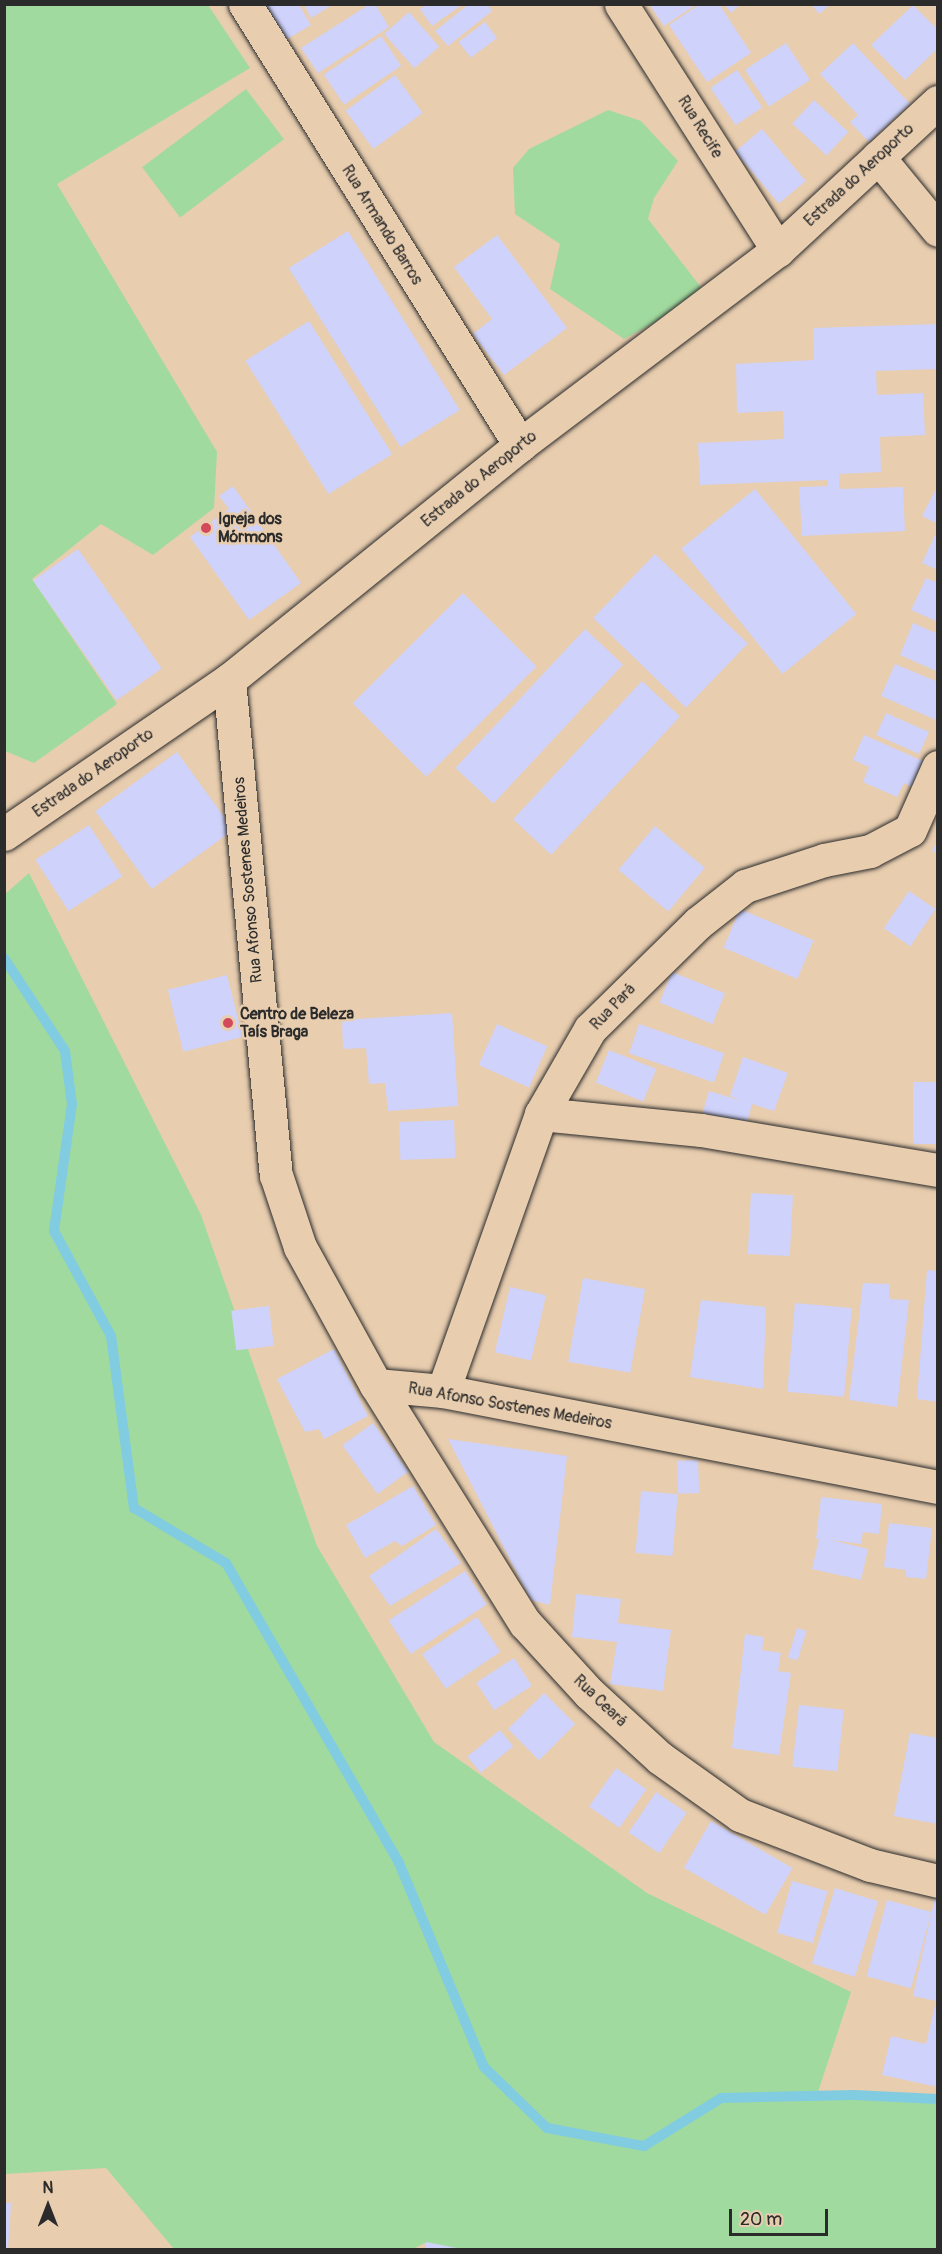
<!DOCTYPE html>
<html>
<head>
<meta charset="utf-8">
<style>
  body { margin:0 }
  #map { position:relative; width:942px; height:2254px; overflow:hidden; background:#e8cdaf; font-family:Pangolin,sans-serif }
  div>[style] { position:absolute }
  [style*='--x'] { left:calc(var(--x)*1px); top:calc(var(--y)*1px); width:calc(var(--w)*1px); rotate:calc(var(--a)*1deg) }
  .green>* { inset:0; background:#a1da9f; transform-origin:0 0 }
  .stream>* { height:10px; margin:-5px; padding:0 5px; transform-origin:5px; border-radius:5px; background:#81cce1 }
  .building>* { inset:0; background:#cfd2fa; transform-origin:0 0 }
  .roads { filter:drop-shadow(0 0 2px #2b2b2b) drop-shadow(0 0 2px #2b2b2b) }
  .minor>* { height:33px; margin:-16.5px; padding:0 16.5px; transform-origin:16.5px; border-radius:16.5px; background:#e8cdaf }
  .dots>* { width:16px; height:16px; translate:-50% -50%; box-sizing:border-box; border:3px solid #e8cdaf; border-radius:50% }
  span { translate:-50% -50%; white-space:nowrap; text-align:center; line-height:1.15; -webkit-text-stroke:5px #e8cdaf; paint-order:stroke }
  .street-label { font-size:16px; color:#2b2b2b }
  .poi-label { font-size:16px; color:#2b2b2b; font-weight:700 }
  .left { translate:0 -50%; text-align:left }
  .frame { position:absolute; inset:0; border:6px solid #2b2b2b; pointer-events:none }
  .north { position:absolute; left:18px; top:2176px; width:60px; height:60px; -webkit-text-stroke:4px #e8cdaf; paint-order:stroke; rotate:0deg; font-size:16px; font-weight:700; line-height:24px; text-align:center; color:#2b2b2b }
  .north::after { content:''; display:block; margin:auto; width:21px; height:27px; background:#2b2b2b; clip-path:polygon(50% 0,100% 100%,50% 72%,0 100%) }
  .scale { position:absolute; left:729px; top:2209px; width:99px; height:27px; box-sizing:border-box; border:3px solid #2b2b2b; border-top:0; padding-left:8px; font-size:18px; line-height:21px; white-space:nowrap; color:#2b2b2b; -webkit-text-stroke:4px #e8cdaf; paint-order:stroke }
</style>
</head>
<body>
<div id="map">
  <div class="green">
    <i style="clip-path:polygon(5px 5px,208px 5px,250px 68px,57px 184px,217px 452px,214px 508px,153px 555px,101px 524px,32px 579px,117px 704px,34px 763px,5px 751px)"></i>
    <i style="left:246px;top:89px;width:63px;height:130px;rotate:53deg"></i>
    <i style="clip-path:polygon(608px 110px,641px 121px,678px 161px,654px 198px,648px 219px,707px 295px,624px 339px,550px 289px,560px 244px,515px 214px,513px 168px,529px 149px)"></i>
    <i style="clip-path:polygon(29px 873px,201px 1215px,317px 1546px,434px 1742px,647px 1893px,851px 1992px,818px 2092px,937px 2099px,937px 2249px,442px 2250px,427px 2242px,411px 2250px,174px 2249px,106px 2168px,5px 2174px,4px 895px)"></i>
  </div>
  <div class="stream">
    <i style="--x:4;--y:958;--w:111;--a:56.7"></i>
    <i style="--x:65;--y:1051;--w:53;--a:82.5"></i>
    <i style="--x:72;--y:1104;--w:128;--a:98.1"></i>
    <i style="--x:54;--y:1231;--w:119;--a:61.5"></i>
    <i style="--x:111;--y:1336;--w:174;--a:82.4"></i>
    <i style="--x:134;--y:1508;--w:107;--a:30.9"></i>
    <i style="--x:226;--y:1563;--w:346;--a:60"></i>
    <i style="--x:399;--y:1863;--w:221;--a:67.4"></i>
    <i style="--x:484;--y:2067;--w:88;--a:44.1"></i>
    <i style="--x:547;--y:2128;--w:99;--a:10.5"></i>
    <i style="--x:644;--y:2146;--w:91;--a:-31.9"></i>
    <i style="--x:721;--y:2098;--w:132;--a:-1.3"></i>
    <i style="--x:853;--y:2095;--w:85;--a:2.7"></i>
  </div>
  <div class="building">
    <i style="clip-path:polygon(304px 4px,334px 4px,311px 18px)"></i>
    <i style="clip-path:polygon(370px 4px,375px 4px,389px 27px,318px 73px,301px 48px)"></i>
    <i style="clip-path:polygon(427px 4px,463px 4px,432px 26px,420px 9px)"></i>
    <i style="clip-path:polygon(469px 4px,487px 4px,492px 11px,448px 46px,435px 31px)"></i>
    <i style="clip-path:polygon(649px 4px,697px 4px,664px 26px)"></i>
    <i style="clip-path:polygon(700px 4px,719px 4px,751px 53px,707px 82px,669px 25px)"></i>
    <i style="clip-path:polygon(724px 4px,741px 4px,731px 13px)"></i>
    <i style="clip-path:polygon(811px 4px,831px 4px,819px 14px)"></i>
    <i style="clip-path:polygon(259px 5px,299px 5px,311px 25px,282px 42px)"></i>
    <i style="clip-path:polygon(913px 5px,938px 30px,938px 48px,905px 80px,871px 45px)"></i>
    <i style="left:409px;top:12px;width:46px;height:33px;rotate:49deg"></i>
    <i style="left:485px;top:22px;width:20px;height:33px;rotate:53deg"></i>
    <i style="left:381px;top:36px;width:36px;height:69px;rotate:56deg"></i>
    <i style="left:786px;top:43px;width:44px;height:49px;rotate:57deg"></i>
    <i style="clip-path:polygon(853px 43px,910px 104px,869px 142px,850px 122px,858px 115px,820px 74px)"></i>
    <i style="left:737px;top:70px;width:45px;height:32px;rotate:56deg"></i>
    <i style="left:395px;top:75px;width:47px;height:61px;rotate:54deg"></i>
    <i style="left:814px;top:100px;width:47px;height:32px;rotate:43deg"></i>
    <i style="left:762px;top:129px;width:68px;height:35px;rotate:50deg"></i>
    <i style="left:348px;top:231px;width:211px;height:70px;rotate:58deg"></i>
    <i style="clip-path:polygon(497px 235px,567px 328px,504px 375px,473px 334px,492px 319px,454px 267px)"></i>
    <i style="left:309px;top:321px;width:157px;height:75px;rotate:58deg"></i>
    <i style="clip-path:polygon(938px 324px,938px 369px,876px 371px,877px 395px,923px 393px,925px 435px,880px 437px,881px 472px,839px 474px,839px 489px,903px 487px,905px 531px,802px 536px,799px 487px,828px 486px,828px 480px,700px 485px,698px 443px,784px 439px,783px 411px,737px 413px,736px 364px,814px 360px,813px 328px)"></i>
    <i style="clip-path:polygon(938px 485px,938px 524px,922px 516px)"></i>
    <i style="clip-path:polygon(233px 486px,301px 583px,249px 620px,190px 537px,229px 509px,219px 496px)"></i>
    <i style="left:755px;top:489px;width:161px;height:95px;rotate:51deg"></i>
    <i style="clip-path:polygon(935px 535px,938px 537px,938px 570px,922px 563px)"></i>
    <i style="left:78px;top:549px;width:146px;height:55px;rotate:55deg"></i>
    <i style="left:655px;top:554px;width:129px;height:89px;rotate:44deg"></i>
    <i style="clip-path:polygon(926px 578px,938px 583px,938px 622px,911px 610px)"></i>
    <i style="left:463px;top:593px;width:104px;height:156px;rotate:45deg"></i>
    <i style="clip-path:polygon(913px 623px,938px 634px,938px 672px,900px 655px)"></i>
    <i style="left:585px;top:629px;width:52px;height:190px;rotate:43deg"></i>
    <i style="clip-path:polygon(895px 664px,938px 682px,936px 720px,881px 696px)"></i>
    <i style="left:642px;top:681px;width:52px;height:189px;rotate:43deg"></i>
    <i style="left:886px;top:713px;width:47px;height:24px;rotate:24deg"></i>
    <i style="clip-path:polygon(864px 735px,923px 761px,912px 787px,904px 783px,897px 797px,863px 782px,869px 767px,853px 760px)"></i>
    <i style="left:177px;top:752px;width:96px;height:101px;rotate:54deg"></i>
    <i style="left:89px;top:825px;width:61px;height:64px;rotate:57deg"></i>
    <i style="left:655px;top:826px;width:65px;height:57px;rotate:40deg"></i>
    <i style="clip-path:polygon(938px 839px,938px 854px,932px 851px)"></i>
    <i style="left:909px;top:891px;width:32px;height:45px;rotate:34deg"></i>
    <i style="left:740px;top:909px;width:80px;height:42px;rotate:23deg"></i>
    <i style="left:672px;top:972px;width:57px;height:33px;rotate:22deg"></i>
    <i style="left:227px;top:975px;width:64px;height:61px;rotate:76deg"></i>
    <i style="clip-path:polygon(452px 1013px,458px 1106px,388px 1111px,385px 1083px,369px 1084px,366px 1048px,343px 1049px,342px 1020px)"></i>
    <i style="left:497px;top:1024px;width:55px;height:45px;rotate:24deg"></i>
    <i style="left:639px;top:1024px;width:90px;height:31px;rotate:19deg"></i>
    <i style="left:609px;top:1050px;width:51px;height:35px;rotate:22deg"></i>
    <i style="clip-path:polygon(743px 1057px,788px 1073px,774px 1111px,752px 1104px,745px 1130px,701px 1118px,709px 1091px,742px 1101px,730px 1096px)"></i>
    <i style="left:938px;top:1082px;width:62px;height:25px;rotate:90deg"></i>
    <i style="left:454px;top:1120px;width:38px;height:55px;rotate:88deg"></i>
    <i style="left:751px;top:1193px;width:42px;height:61px;rotate:3deg"></i>
    <i style="clip-path:polygon(927px 1270px,938px 1271px,938px 1402px,917px 1399px)"></i>
    <i style="left:583px;top:1278px;width:63px;height:85px;rotate:10deg"></i>
    <i style="clip-path:polygon(863px 1283px,889px 1284px,889px 1299px,909px 1300px,897px 1407px,849px 1400px)"></i>
    <i style="left:510px;top:1287px;width:37px;height:67px;rotate:13deg"></i>
    <i style="clip-path:polygon(701px 1300px,766px 1307px,763px 1389px,690px 1377px)"></i>
    <i style="left:795px;top:1303px;width:57px;height:89px;rotate:5deg"></i>
    <i style="left:269px;top:1306px;width:40px;height:38px;rotate:83deg"></i>
    <i style="clip-path:polygon(334px 1349px,368px 1416px,324px 1439px,319px 1429px,305px 1432px,277px 1379px)"></i>
    <i style="left:373px;top:1423px;width:60px;height:38px;rotate:54deg"></i>
    <i style="clip-path:polygon(448px 1439px,567px 1456px,550px 1605px,531px 1600px)"></i>
    <i style="left:698px;top:1460px;width:33px;height:21px;rotate:88deg"></i>
    <i style="clip-path:polygon(413px 1486px,436px 1525px,402px 1546px,395px 1541px,365px 1558px,346px 1525px)"></i>
    <i style="left:641px;top:1491px;width:37px;height:62px;rotate:5deg"></i>
    <i style="clip-path:polygon(821px 1497px,882px 1504px,879px 1534px,863px 1532px,861px 1544px,831px 1540px,868px 1549px,861px 1580px,812px 1569px,819px 1539px,816px 1539px)"></i>
    <i style="clip-path:polygon(889px 1523px,932px 1528px,926px 1579px,906px 1577px,906px 1570px,884px 1567px)"></i>
    <i style="clip-path:polygon(436px 1529px,461px 1563px,390px 1606px,369px 1576px)"></i>
    <i style="left:465px;top:1571px;width:40px;height:91px;rotate:57deg"></i>
    <i style="clip-path:polygon(576px 1594px,621px 1599px,618px 1623px,671px 1630px,663px 1691px,610px 1684px,617px 1642px,572px 1637px)"></i>
    <i style="left:477px;top:1617px;width:42px;height:66px;rotate:56deg"></i>
    <i style="left:797px;top:1628px;width:10px;height:31px;rotate:17deg"></i>
    <i style="clip-path:polygon(745px 1634px,764px 1637px,762px 1650px,781px 1653px,778px 1671px,791px 1673px,779px 1755px,732px 1748px)"></i>
    <i style="left:514px;top:1658px;width:33px;height:45px;rotate:57deg"></i>
    <i style="left:544px;top:1693px;width:44px;height:51px;rotate:45deg"></i>
    <i style="left:799px;top:1705px;width:45px;height:62px;rotate:6deg"></i>
    <i style="left:500px;top:1730px;width:21px;height:42px;rotate:51deg"></i>
    <i style="clip-path:polygon(910px 1733px,938px 1738px,938px 1824px,894px 1816px)"></i>
    <i style="left:616px;top:1768px;width:37px;height:47px;rotate:35deg"></i>
    <i style="left:656px;top:1792px;width:37px;height:49px;rotate:34deg"></i>
    <i style="left:711px;top:1821px;width:94px;height:54px;rotate:30deg"></i>
    <i style="left:792px;top:1881px;width:37px;height:54px;rotate:16deg"></i>
    <i style="left:835px;top:1888px;width:45px;height:79px;rotate:17deg"></i>
    <i style="clip-path:polygon(935px 1897px,938px 1898px,938px 2087px,882px 2075px,891px 2036px,926px 2044px,936px 2001px,913px 1996px)"></i>
    <i style="left:887px;top:1900px;width:46px;height:79px;rotate:15deg"></i>
    <i style="clip-path:polygon(4px 2203px,11px 2203px,8px 2250px,4px 2250px)"></i>
    <i style="clip-path:polygon(426px 2242px,457px 2248px,457px 2250px,425px 2250px)"></i>
  </div>
  <div class="roads">
    <div class="minor">
      <i style="--x:245;--y:4;--w:520;--a:58.05"></i>
      <i style="--x:621;--y:4;--w:292;--a:57.5"></i>
      <i style="--x:878;--y:157;--w:94;--a:50.6"></i>
      <i style="--x:229;--y:680;--w:497;--a:84.6"></i>
      <i style="--x:276;--y:1175;--w:76;--a:71.6"></i>
      <i style="--x:300;--y:1247;--w:158;--a:61.2"></i>
      <i style="--x:376;--y:1385;--w:67;--a:5.1"></i>
      <i style="--x:443;--y:1391;--w:504;--a:10.98"></i>
      <i style="--x:4;--y:834;--w:273;--a:-34.4"></i>
      <i style="--x:229;--y:680;--w:374;--a:-38.9"></i>
      <i style="--x:520;--y:445;--w:323;--a:-37.1"></i>
      <i style="--x:778;--y:250;--w:218;--a:-42.8"></i>
      <i style="--x:541;--y:1114;--w:161;--a:5.7"></i>
      <i style="--x:701;--y:1130;--w:240;--a:9.6"></i>
      <i style="--x:376;--y:1385;--w:281;--a:58"></i>
      <i style="--x:525;--y:1623;--w:95;--a:47.6"></i>
      <i style="--x:589;--y:1693;--w:96;--a:42.5"></i>
      <i style="--x:660;--y:1758;--w:98;--a:35.5"></i>
      <i style="--x:740;--y:1815;--w:139;--a:21"></i>
      <i style="--x:870;--y:1865;--w:70;--a:13.2"></i>
      <i style="--x:443;--y:1391;--w:294;--a:-70.5"></i>
      <i style="--x:541;--y:1114;--w:98;--a:-60"></i>
      <i style="--x:590;--y:1029;--w:151;--a:-44.5"></i>
      <i style="--x:698;--y:923;--w:60;--a:-38.2"></i>
      <i style="--x:745;--y:886;--w:83;--a:-18.2"></i>
      <i style="--x:824;--y:860;--w:47;--a:-11.1"></i>
      <i style="--x:870;--y:851;--w:45;--a:-27.7"></i>
      <i style="--x:910;--y:830;--w:69;--a:-66"></i>
    </div>
  </div>
  <div class="dots">
    <i style="left:206px;top:528px;background:#d1495b"></i>
    <i style="left:228px;top:1023px;background:#d1495b"></i>
  </div>
  <div class="street-label">
    <span style="left:700px;top:127px;rotate:58deg">Rua Recife</span>
    <span style="left:859px;top:175px;rotate:-43deg">Estrada do Aeroporto</span>
    <span style="left:382px;top:225px;rotate:58deg">Rua Armando Barros</span>
    <span style="left:479px;top:479px;rotate:-39deg">Estrada do Aeroporto</span>
    <span style="left:93px;top:773px;rotate:-35deg">Estrada do Aeroporto</span>
    <span style="left:248px;top:880px;rotate:-95deg">Rua Afonso Sostenes Medeiros</span>
    <span style="left:613px;top:1007px;rotate:-46deg">Rua Pará</span>
    <span style="left:510px;top:1406px;rotate:10deg">Rua Afonso Sostenes Medeiros</span>
    <span style="left:600px;top:1701px;rotate:44deg">Rua Ceará</span>
  </div>
  <div class="poi-label">
    <span class="left" style="left:218px;top:528px">Igreja dos<br>Mórmons</span>
    <span class="left" style="left:240px;top:1023px">Centro de Beleza<br>Taís Braga</span>
  </div>
  <div class="frame"></div>
  <div class="north">N</div>
  <div class="scale">20 m</div>
</div>
</body>
</html>
